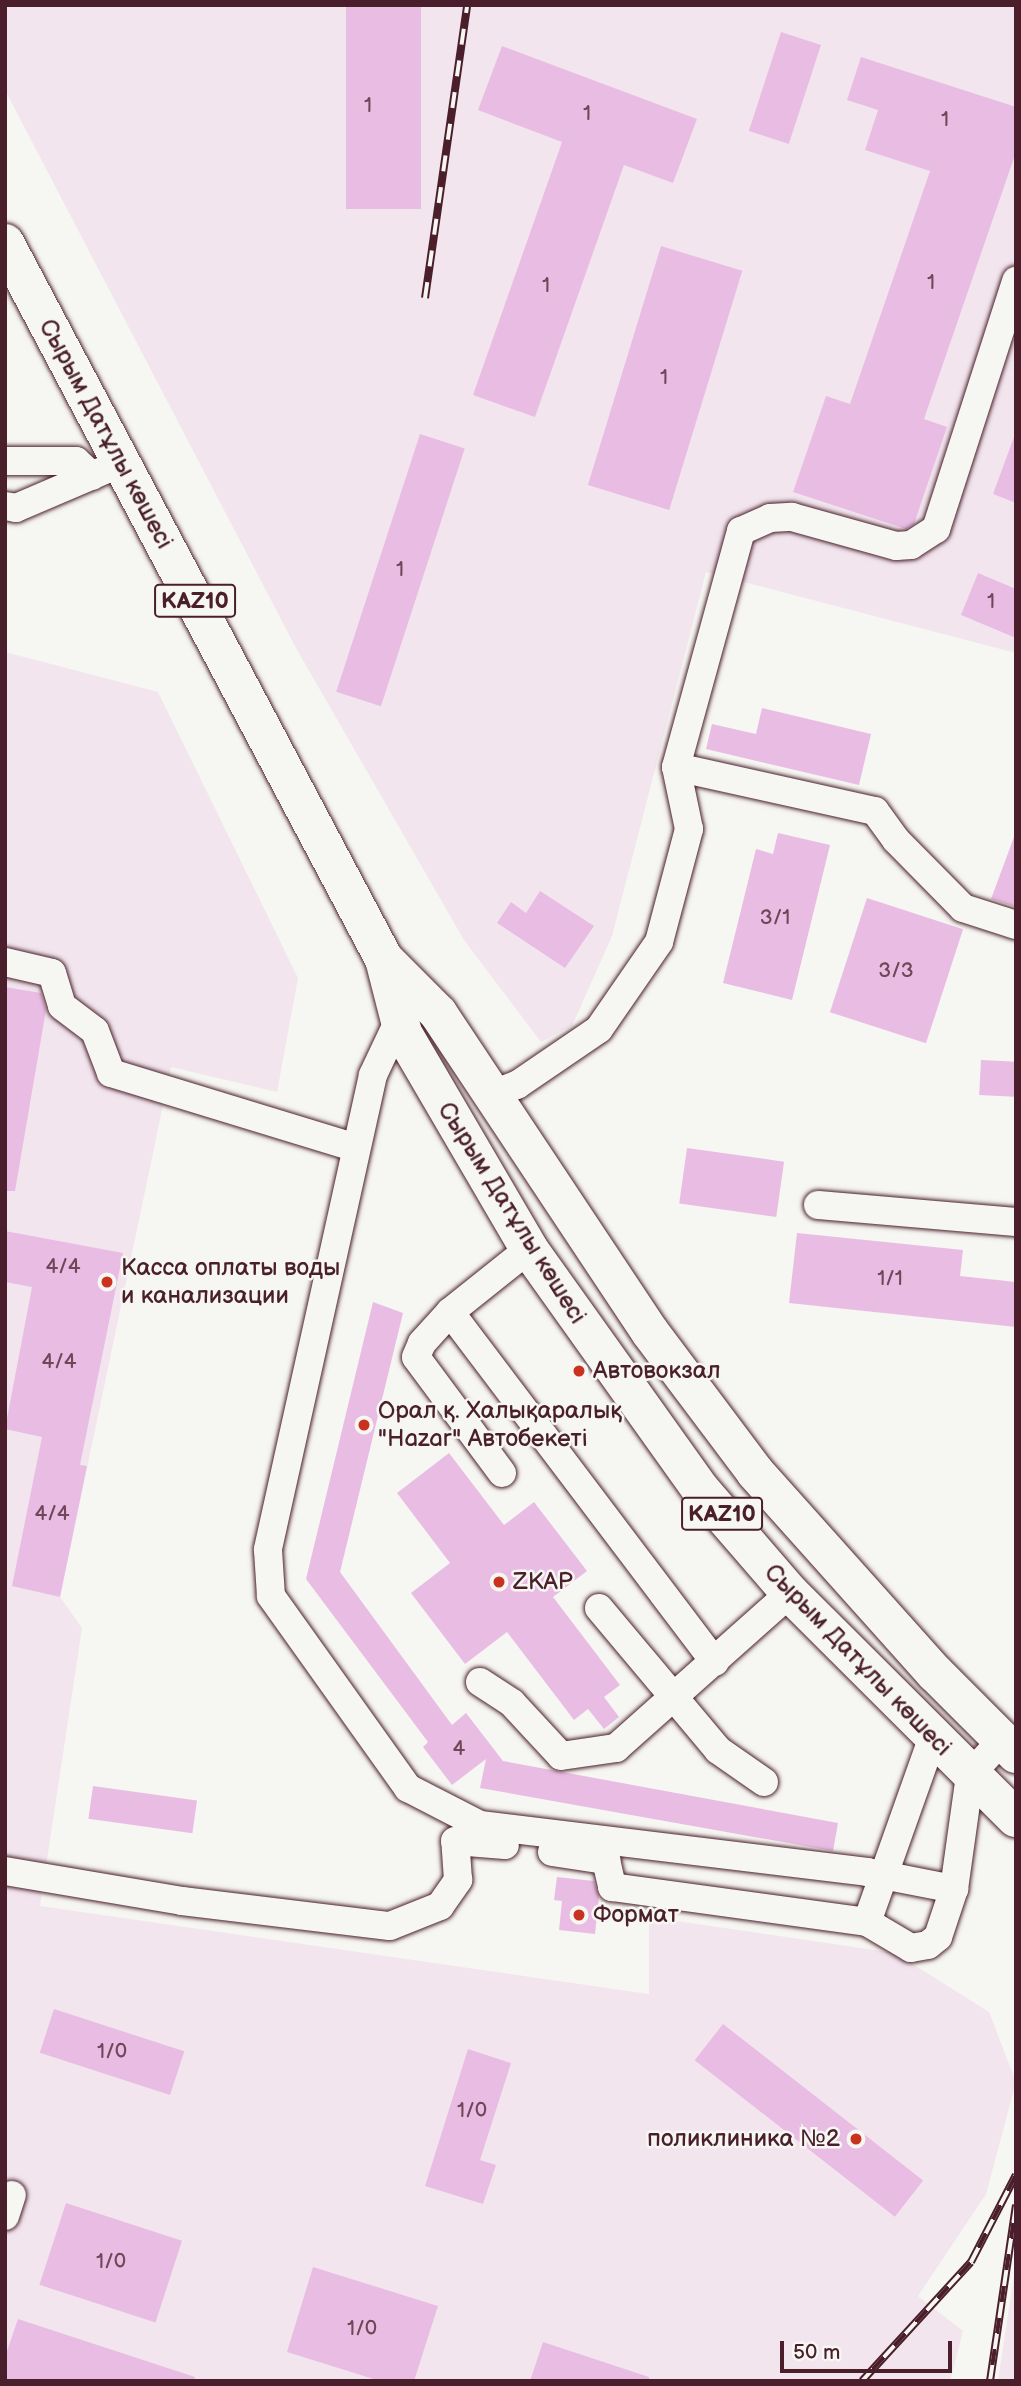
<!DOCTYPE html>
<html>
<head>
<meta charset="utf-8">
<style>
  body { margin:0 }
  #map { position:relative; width:1021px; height:2386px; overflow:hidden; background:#f6f6f2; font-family:"Balsamiq Sans",sans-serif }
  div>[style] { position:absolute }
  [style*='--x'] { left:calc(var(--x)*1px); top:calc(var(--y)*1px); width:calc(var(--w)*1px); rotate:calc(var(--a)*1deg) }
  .built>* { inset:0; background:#f2e5ee }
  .building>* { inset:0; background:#e9bde3; transform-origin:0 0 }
  .roads { filter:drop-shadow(0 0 2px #4a1f2b) drop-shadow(0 0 2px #4a1f2b) }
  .minor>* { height:28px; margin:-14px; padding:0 14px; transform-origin:14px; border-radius:14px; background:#f6f6f2 }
  .highway>* { height:38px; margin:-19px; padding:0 19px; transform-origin:19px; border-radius:19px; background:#f6f6f2 }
  .rail>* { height:8px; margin-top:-4px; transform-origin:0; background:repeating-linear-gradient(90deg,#f6f6f2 0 16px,#4a1f2b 0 32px); box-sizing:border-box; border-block:2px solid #4a1f2b }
  .dots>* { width:19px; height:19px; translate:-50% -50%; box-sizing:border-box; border:4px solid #f6f6f2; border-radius:50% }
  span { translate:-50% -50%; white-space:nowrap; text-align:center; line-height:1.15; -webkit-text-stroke:5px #f6f6f2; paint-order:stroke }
  .number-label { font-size:21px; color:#724659 }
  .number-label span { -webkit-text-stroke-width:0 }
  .shield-label span { padding:2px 5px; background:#f6f6f2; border:2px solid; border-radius:5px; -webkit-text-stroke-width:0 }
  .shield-label { font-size:23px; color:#4a1f2b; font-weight:700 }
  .street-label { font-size:24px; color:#4a1f2b }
  .poi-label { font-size:24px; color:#4a1f2b }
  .left { translate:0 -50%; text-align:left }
  .right { translate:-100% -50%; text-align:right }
  .frame { position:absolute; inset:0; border:7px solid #4a1f2b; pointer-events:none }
  .scale { position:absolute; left:780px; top:2341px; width:172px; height:32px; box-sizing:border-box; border:4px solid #4a1f2b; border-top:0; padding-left:9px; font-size:21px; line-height:24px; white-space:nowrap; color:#4a1f2b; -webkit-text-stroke:5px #f6f6f2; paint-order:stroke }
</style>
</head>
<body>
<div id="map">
  <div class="built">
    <i style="clip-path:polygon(5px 5px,1016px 5px,1016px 653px,706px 572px,612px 936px,572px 1026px,541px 1042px,464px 940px,296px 648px,5px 90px)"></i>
    <i style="clip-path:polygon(5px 652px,158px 692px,298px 978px,277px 1092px,171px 1067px,60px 1597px,82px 1628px,40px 1906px,649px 1994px,649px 1917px,895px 1953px,989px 2012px,1016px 2082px,986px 2194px,918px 2296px,963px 2331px,950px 2381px,5px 2381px)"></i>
    <i style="clip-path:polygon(1016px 2262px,1016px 2381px,998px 2381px)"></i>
  </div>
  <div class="building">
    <i style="left:346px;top:5px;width:75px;height:204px"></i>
    <i style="left:781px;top:32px;width:42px;height:104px;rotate:18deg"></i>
    <i style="clip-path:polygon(502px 46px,697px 119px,673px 183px,624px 165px,535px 417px,473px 395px,562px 142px,478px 110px)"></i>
    <i style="clip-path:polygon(861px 57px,1016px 107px,1016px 152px,924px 419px,947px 427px,914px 524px,906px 529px,793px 492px,826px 396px,850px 404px,930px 171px,865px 150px,878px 110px,847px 100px)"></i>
    <i style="left:661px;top:246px;width:85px;height:250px;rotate:17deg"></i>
    <i style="left:420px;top:434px;width:47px;height:271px;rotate:18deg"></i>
    <i style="clip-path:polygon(1014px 437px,1016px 437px,1016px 503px,993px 494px)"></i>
    <i style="clip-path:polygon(978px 573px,1016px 589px,1016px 638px,961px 615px)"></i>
    <i style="clip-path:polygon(762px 708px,871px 734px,859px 785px,706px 749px,712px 724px,756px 734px)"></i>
    <i style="clip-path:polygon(778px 833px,830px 845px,792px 1000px,723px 983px,756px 849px,773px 854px)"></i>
    <i style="clip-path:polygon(1014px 837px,1016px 837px,1016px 907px,991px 899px)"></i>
    <i style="clip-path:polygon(540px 891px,594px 926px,565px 968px,497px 923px,511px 902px,526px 913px)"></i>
    <i style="left:867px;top:898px;width:101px;height:120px;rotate:18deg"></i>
    <i style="clip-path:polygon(5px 987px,41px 993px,46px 1010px,15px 1191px,5px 1191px)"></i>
    <i style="left:981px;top:1060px;width:35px;height:35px;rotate:3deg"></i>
    <i style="left:687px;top:1148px;width:98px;height:56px;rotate:8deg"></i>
    <i style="clip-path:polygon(5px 1231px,123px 1253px,80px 1465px,87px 1466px,60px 1597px,12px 1586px,42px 1437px,5px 1429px,32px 1287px,5px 1282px)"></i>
    <i style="clip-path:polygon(797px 1233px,963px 1250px,960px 1276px,1016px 1282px,1016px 1327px,789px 1303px)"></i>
    <i style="clip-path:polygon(373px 1302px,403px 1313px,340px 1572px,452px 1725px,466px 1713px,503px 1761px,838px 1823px,833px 1851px,480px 1788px,486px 1759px,452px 1785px,423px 1747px,428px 1742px,306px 1579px)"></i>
    <i style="clip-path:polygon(449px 1453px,504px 1525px,534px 1502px,587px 1571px,553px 1597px,620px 1685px,604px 1697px,619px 1717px,604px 1729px,588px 1709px,574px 1720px,507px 1632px,465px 1664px,411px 1593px,450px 1563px,397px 1493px)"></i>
    <i style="left:93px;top:1786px;width:105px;height:33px;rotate:8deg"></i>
    <i style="clip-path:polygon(557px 1877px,594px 1881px,599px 1896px,595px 1934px,559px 1930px,562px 1901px,554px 1900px)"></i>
    <i style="left:54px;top:2009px;width:137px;height:46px;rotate:18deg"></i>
    <i style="left:723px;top:2024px;width:254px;height:46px;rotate:38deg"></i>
    <i style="clip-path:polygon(468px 2049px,511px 2063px,480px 2160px,496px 2165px,483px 2204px,425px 2186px)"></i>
    <i style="left:66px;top:2203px;width:122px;height:86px;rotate:18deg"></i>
    <i style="clip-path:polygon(313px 2267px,438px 2306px,414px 2381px,380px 2381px,287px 2352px)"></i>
    <i style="clip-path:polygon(18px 2319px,195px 2377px,194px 2381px,5px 2381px,5px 2357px)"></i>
    <i style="clip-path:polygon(543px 2342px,649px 2377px,649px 2381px,530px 2381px)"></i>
  </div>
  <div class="roads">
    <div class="minor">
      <i style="--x:5;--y:461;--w:71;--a:0"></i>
      <i style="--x:76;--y:461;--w:22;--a:43"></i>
      <i style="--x:5;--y:506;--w:11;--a:10"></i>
      <i style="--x:16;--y:508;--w:114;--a:-23.2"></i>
      <i style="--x:676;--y:767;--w:204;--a:12.5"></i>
      <i style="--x:875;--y:811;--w:36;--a:54"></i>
      <i style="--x:896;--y:840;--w:95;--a:45.4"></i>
      <i style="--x:963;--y:908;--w:56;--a:17.8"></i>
      <i style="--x:5;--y:962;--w:48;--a:13.2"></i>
      <i style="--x:52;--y:973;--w:34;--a:73"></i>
      <i style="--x:62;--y:1006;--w:41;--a:37.1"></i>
      <i style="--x:95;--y:1031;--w:45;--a:69.1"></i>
      <i style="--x:111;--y:1073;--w:256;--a:17"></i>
      <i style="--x:399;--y:1020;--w:61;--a:115.3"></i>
      <i style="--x:373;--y:1075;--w:486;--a:102.5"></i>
      <i style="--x:268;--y:1550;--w:46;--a:86.3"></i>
      <i style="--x:271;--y:1596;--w:236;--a:54.5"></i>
      <i style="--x:408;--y:1788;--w:81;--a:27.2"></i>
      <i style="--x:480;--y:1825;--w:390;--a:6.9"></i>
      <i style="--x:867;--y:1872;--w:89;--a:11.1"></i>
      <i style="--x:954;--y:1889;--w:115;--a:-82"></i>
      <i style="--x:970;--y:1775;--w:46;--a:-47.6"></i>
      <i style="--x:493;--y:1094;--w:26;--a:-21"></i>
      <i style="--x:517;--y:1085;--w:99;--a:-34.3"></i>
      <i style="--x:599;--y:1029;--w:106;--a:-55.4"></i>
      <i style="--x:659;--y:942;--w:117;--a:-75.1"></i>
      <i style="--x:689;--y:829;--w:63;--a:-101.8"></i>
      <i style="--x:676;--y:767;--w:245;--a:-74.6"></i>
      <i style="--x:741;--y:531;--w:32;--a:-24"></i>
      <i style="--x:770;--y:518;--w:22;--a:-3"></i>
      <i style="--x:792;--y:517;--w:108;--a:15.6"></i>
      <i style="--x:896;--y:546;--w:15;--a:-4"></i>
      <i style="--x:911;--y:545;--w:30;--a:-33"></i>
      <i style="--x:936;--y:529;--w:261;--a:-72.1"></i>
      <i style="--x:818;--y:1205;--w:199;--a:4.9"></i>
      <i style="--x:450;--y:1312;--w:439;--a:52.9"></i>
      <i style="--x:502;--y:1473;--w:144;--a:-126.6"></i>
      <i style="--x:416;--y:1357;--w:15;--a:-67"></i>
      <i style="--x:422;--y:1343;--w:42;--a:-47.9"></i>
      <i style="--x:450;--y:1312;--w:101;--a:-38.6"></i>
      <i style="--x:599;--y:1608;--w:185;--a:50"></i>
      <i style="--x:718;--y:1750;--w:56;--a:34.8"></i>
      <i style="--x:480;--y:1682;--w:38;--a:33"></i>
      <i style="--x:512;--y:1703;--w:72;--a:47.2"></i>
      <i style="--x:561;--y:1756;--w:56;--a:-8.3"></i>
      <i style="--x:616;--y:1748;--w:233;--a:-41.7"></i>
      <i style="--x:552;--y:1852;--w:55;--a:8.4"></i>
      <i style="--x:606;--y:1860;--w:28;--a:77"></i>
      <i style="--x:612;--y:1887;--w:257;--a:7.8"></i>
      <i style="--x:867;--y:1922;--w:51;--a:30.6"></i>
      <i style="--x:911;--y:1948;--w:17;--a:-10"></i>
      <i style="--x:928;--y:1945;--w:13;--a:-39"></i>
      <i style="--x:938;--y:1937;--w:51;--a:-71.6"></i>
      <i style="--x:5;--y:1871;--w:180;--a:9.6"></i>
      <i style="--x:182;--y:1901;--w:209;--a:6.9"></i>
      <i style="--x:390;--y:1926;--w:54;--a:-21.8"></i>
      <i style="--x:440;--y:1906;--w:32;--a:-55"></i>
      <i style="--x:458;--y:1880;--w:39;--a:-94"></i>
      <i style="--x:455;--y:1841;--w:50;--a:4.6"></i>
      <i style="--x:867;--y:1922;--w:194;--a:-70.4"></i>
      <i style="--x:5;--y:2216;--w:22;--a:-72"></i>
    </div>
    <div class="highway">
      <i style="--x:5;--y:243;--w:810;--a:62.11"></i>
      <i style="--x:384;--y:959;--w:76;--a:75.6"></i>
      <i style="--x:403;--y:1033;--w:250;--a:59.7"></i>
      <i style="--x:529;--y:1249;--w:296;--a:54.5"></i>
      <i style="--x:701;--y:1490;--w:136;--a:49.2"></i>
      <i style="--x:790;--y:1593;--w:319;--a:44.9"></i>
      <i style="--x:386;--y:961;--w:74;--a:45"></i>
      <i style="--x:438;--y:1013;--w:383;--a:56.4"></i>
      <i style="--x:650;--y:1332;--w:175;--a:53.1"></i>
      <i style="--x:755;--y:1472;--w:270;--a:48.2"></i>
      <i style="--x:935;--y:1673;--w:115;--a:45"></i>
    </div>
  </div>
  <div class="rail">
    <i style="--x:425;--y:298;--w:296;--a:-81.8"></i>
    <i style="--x:862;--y:2381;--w:161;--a:-47.5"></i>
    <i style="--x:971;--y:2262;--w:98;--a:-62.7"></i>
    <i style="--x:990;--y:2381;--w:178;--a:-81.6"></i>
  </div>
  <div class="dots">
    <i style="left:107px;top:1282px;background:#c8321e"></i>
    <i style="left:579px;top:1371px;background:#c8321e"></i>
    <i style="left:364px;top:1425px;background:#c8321e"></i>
    <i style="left:499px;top:1582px;background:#c8321e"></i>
    <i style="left:579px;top:1915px;background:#c8321e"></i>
    <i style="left:856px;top:2139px;background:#c8321e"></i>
  </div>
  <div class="number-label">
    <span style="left:368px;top:106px">1</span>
    <span style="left:587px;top:114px">1</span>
    <span style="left:945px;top:120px">1</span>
    <span style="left:931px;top:283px">1</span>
    <span style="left:546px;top:286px">1</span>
    <span style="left:664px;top:378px">1</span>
    <span style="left:400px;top:570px">1</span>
    <span style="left:991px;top:602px">1</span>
    <span style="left:775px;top:918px">3/1</span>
    <span style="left:896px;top:971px">3/3</span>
    <span style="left:63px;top:1267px">4/4</span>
    <span style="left:890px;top:1279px">1/1</span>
    <span style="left:59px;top:1362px">4/4</span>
    <span style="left:52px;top:1514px">4/4</span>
    <span style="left:459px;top:1749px">4</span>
    <span style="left:112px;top:2052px">1/0</span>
    <span style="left:472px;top:2111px">1/0</span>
    <span style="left:111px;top:2262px">1/0</span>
    <span style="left:362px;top:2329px">1/0</span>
  </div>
  <div class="shield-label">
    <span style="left:195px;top:601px">KAZ10</span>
    <span style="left:722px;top:1514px">KAZ10</span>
  </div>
  <div class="street-label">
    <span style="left:106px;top:434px;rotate:62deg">Сырым Датұлы көшесі</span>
    <span style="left:512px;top:1213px;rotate:58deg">Сырым Датұлы көшесі</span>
    <span style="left:858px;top:1660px;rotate:46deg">Сырым Датұлы көшесі</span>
  </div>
  <div class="poi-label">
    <span class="left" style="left:121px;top:1282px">Касса оплаты воды<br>и канализации</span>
    <span class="left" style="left:593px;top:1371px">Автовокзал</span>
    <span class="left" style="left:378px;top:1425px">Орал қ. Халықаралық<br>"Hazar" Автобекеті</span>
    <span class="left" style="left:513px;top:1582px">ZKAP</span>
    <span class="left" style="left:593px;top:1915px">Формат</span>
    <span class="right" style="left:840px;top:2139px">поликлиника №2</span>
  </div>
  <div class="frame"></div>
  <div class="scale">50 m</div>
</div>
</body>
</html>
